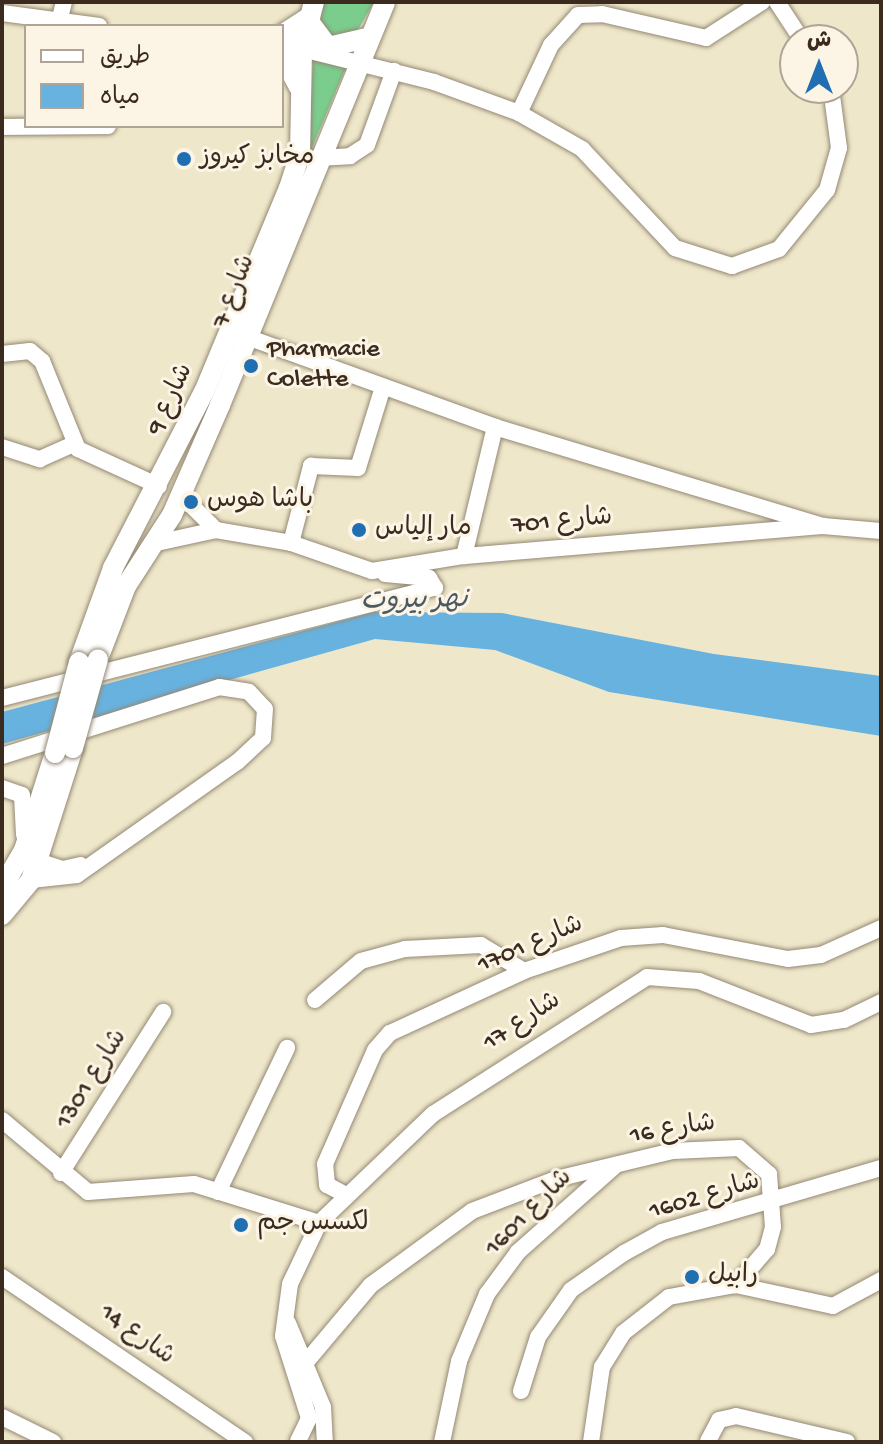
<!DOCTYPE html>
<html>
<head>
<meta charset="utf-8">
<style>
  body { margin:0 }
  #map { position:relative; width:883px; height:1444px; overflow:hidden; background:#eee7ca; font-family:"Gochi Hand","Playpen Sans Arabic",sans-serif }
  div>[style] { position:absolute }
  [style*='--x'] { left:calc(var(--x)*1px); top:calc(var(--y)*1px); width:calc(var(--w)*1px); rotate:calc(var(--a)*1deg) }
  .green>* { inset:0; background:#7bcd8e }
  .water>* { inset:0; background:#68b2e0 }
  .roads { filter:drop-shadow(0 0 2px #948874) drop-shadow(0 0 2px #948874) }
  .minor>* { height:16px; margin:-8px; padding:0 8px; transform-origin:8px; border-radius:8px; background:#fff }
  .major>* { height:20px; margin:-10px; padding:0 10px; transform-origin:10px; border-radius:10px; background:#fff }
  .bridges { filter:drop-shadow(0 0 2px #948874) drop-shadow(0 0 2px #948874) }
  .major-bridge>* { height:20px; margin:-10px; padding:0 10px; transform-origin:10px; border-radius:10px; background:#fff }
  .dots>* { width:22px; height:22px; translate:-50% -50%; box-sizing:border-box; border:4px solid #fcf5e5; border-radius:50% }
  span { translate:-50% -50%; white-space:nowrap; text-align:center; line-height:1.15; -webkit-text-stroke:6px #fcf5e5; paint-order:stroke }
  .poi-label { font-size:26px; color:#3b2a1e }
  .left { translate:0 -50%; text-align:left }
  .street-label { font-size:26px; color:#3b2a1e }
  .water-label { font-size:28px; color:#4b5a62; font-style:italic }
  .frame { position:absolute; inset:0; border:4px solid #3b2a1e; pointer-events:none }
  .legend { position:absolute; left:24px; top:24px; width:260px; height:104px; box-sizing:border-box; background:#fcf5e5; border:2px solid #afa495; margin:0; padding:10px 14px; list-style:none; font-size:24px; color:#3b2a1e }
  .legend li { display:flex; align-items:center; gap:16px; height:40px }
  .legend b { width:40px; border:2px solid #afa495 }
  .north { position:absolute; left:779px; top:24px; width:80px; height:80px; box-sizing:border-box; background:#fcf5e5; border:2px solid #afa495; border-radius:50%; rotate:0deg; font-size:22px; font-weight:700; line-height:32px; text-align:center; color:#3b2a1e }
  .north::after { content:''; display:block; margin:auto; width:28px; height:36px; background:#1f6fb2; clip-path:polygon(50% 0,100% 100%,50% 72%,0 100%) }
</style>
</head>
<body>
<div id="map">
  <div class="green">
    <i style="clip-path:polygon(321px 2px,374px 2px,355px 35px,340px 41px,321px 30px)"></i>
    <i style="clip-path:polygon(313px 60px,346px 67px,308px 157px)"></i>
  </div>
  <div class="water">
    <i style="clip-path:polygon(374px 612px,502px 613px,714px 654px,881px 676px,881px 736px,609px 692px,495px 650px,375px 639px,2px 744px,2px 712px)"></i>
  </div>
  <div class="roads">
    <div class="minor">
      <i style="--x:777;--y:2;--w:45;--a:56.7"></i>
      <i style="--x:2;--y:13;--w:98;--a:7.6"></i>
      <i style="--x:59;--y:22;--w:21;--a:-76"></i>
      <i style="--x:282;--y:44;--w:157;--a:14"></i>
      <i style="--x:434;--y:82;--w:90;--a:20"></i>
      <i style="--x:519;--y:113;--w:73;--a:29.7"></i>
      <i style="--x:582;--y:149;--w:136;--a:46.8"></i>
      <i style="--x:675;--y:248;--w:60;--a:17.5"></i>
      <i style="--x:732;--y:266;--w:50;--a:-19.9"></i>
      <i style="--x:779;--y:249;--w:76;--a:-50.9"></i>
      <i style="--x:827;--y:190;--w:44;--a:-74.1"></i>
      <i style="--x:839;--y:148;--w:61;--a:-97.6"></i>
      <i style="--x:519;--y:113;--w:75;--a:-64.8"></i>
      <i style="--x:551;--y:45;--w:40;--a:-48"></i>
      <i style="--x:578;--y:15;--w:24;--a:-2"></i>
      <i style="--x:602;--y:14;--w:107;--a:13"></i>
      <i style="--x:706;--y:38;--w:67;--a:-32.7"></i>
      <i style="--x:2;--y:127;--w:106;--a:-0.5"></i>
      <i style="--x:317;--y:158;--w:33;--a:-3"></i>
      <i style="--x:350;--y:156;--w:20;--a:-33"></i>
      <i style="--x:367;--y:145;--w:79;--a:-70"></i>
      <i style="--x:247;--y:337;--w:264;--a:19.9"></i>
      <i style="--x:495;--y:427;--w:343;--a:16.8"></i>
      <i style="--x:823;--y:526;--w:58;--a:4.9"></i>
      <i style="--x:2;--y:354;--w:28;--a:-6"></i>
      <i style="--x:30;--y:351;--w:16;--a:40"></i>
      <i style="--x:42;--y:361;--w:95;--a:67.8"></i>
      <i style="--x:78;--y:449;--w:89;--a:24.6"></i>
      <i style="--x:2;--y:447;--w:40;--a:18"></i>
      <i style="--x:40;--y:459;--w:35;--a:-24"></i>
      <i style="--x:181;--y:495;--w:49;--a:45"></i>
      <i style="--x:291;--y:543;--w:80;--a:-75.4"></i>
      <i style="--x:311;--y:466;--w:47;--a:2.4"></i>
      <i style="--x:358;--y:468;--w:82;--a:-72.9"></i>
      <i style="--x:152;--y:544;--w:66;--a:-12.3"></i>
      <i style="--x:216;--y:530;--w:76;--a:9.8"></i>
      <i style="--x:291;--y:543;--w:86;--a:19.1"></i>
      <i style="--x:372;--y:571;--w:93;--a:-9.3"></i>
      <i style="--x:464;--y:556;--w:360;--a:-4.8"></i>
      <i style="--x:464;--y:556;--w:133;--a:-76.5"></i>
      <i style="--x:2;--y:698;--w:447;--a:-14.3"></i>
      <i style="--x:435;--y:588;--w:12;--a:-121"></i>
      <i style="--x:429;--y:578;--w:44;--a:-174.8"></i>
      <i style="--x:2;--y:756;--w:228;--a:-17.6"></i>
      <i style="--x:219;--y:687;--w:30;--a:9"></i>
      <i style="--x:249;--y:692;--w:23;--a:47"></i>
      <i style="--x:265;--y:709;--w:29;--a:94"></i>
      <i style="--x:263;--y:738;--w:35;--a:137"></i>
      <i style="--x:237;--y:762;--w:196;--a:144.8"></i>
      <i style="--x:77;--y:875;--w:46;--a:173.8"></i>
      <i style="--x:2;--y:788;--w:21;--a:19"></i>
      <i style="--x:22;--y:795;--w:40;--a:87.1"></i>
      <i style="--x:38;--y:861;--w:26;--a:18"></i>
      <i style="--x:63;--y:869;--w:18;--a:-13"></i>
      <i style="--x:315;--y:1000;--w:60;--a:-40.3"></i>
      <i style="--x:361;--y:961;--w:46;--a:-15.3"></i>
      <i style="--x:405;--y:949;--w:76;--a:-3"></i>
      <i style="--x:481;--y:945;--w:50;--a:31.2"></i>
      <i style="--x:2;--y:1120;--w:112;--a:39.9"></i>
      <i style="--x:88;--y:1192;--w:106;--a:-4.3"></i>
      <i style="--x:194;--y:1184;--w:131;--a:17.3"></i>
      <i style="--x:61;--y:1173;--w:191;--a:-57.6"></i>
      <i style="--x:218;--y:1192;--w:160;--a:-64.4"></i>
      <i style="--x:346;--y:1195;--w:21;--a:-152"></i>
      <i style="--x:327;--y:1185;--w:21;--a:-95"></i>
      <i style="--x:325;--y:1164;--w:124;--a:-66.3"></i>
      <i style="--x:375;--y:1050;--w:23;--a:-49"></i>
      <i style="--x:390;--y:1033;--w:148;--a:-24.8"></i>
      <i style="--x:524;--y:971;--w:102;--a:-18.8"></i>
      <i style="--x:621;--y:938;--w:42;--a:-4.1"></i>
      <i style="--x:663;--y:935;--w:127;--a:10.9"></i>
      <i style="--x:788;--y:959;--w:33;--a:-7"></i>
      <i style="--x:821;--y:955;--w:66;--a:-24.2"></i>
      <i style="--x:2;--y:1277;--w:294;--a:34.2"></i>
      <i style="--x:288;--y:1323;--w:91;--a:67.4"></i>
      <i style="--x:323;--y:1407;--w:35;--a:87"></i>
      <i style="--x:296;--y:1374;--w:116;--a:-49.9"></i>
      <i style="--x:371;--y:1285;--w:125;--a:-36.2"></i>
      <i style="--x:472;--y:1211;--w:90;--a:-20.9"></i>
      <i style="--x:556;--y:1179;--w:120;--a:-13.5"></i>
      <i style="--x:673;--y:1151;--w:66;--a:-2.6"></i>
      <i style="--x:739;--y:1148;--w:40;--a:41"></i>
      <i style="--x:769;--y:1174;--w:53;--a:85.7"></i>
      <i style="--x:773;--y:1227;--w:23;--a:105"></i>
      <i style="--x:767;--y:1249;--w:48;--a:130.7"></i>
      <i style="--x:521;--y:1391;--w:57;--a:-72.5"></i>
      <i style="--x:538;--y:1337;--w:57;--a:-54.9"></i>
      <i style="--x:571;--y:1290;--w:65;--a:-34.9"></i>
      <i style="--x:624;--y:1253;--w:43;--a:-28.9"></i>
      <i style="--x:662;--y:1232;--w:228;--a:-16.3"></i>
      <i style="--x:2;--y:1417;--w:57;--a:26.1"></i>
      <i style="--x:298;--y:1441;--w:25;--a:-64"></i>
      <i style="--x:309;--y:1418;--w:86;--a:-107.6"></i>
      <i style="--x:283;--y:1336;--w:52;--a:-82.3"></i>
      <i style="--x:290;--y:1284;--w:68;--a:-64.6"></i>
      <i style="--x:319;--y:1223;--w:158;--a:-43.7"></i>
      <i style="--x:433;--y:1114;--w:254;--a:-32.6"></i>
      <i style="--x:647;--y:977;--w:52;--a:4.4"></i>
      <i style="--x:699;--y:981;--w:120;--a:21.4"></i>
      <i style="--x:811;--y:1025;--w:33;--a:-9"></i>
      <i style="--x:844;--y:1020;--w:41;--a:-25.9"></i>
      <i style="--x:708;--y:1441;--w:24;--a:-62"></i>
      <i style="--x:719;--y:1420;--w:17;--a:-13"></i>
      <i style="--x:736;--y:1416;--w:114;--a:13.2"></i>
      <i style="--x:442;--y:1442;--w:83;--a:-78.1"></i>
      <i style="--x:459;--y:1361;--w:73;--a:-67.3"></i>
      <i style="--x:487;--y:1294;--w:52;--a:-53.6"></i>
      <i style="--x:518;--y:1252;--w:131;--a:-41.6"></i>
      <i style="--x:591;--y:1442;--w:76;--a:-81.7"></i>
      <i style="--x:602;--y:1367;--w:40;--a:-58"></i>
      <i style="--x:623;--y:1333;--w:58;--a:-38"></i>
      <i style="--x:669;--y:1297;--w:68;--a:-10.2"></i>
      <i style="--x:736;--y:1285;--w:99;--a:12.2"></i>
      <i style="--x:833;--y:1306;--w:55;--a:-28.4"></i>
    </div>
    <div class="major">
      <i style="--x:307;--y:19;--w:35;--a:53"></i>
      <i style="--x:328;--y:47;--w:40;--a:-13"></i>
      <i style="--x:282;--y:35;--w:30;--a:-33"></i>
      <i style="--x:282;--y:55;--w:36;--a:62"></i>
      <i style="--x:98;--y:659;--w:78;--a:-69"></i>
      <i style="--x:126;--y:586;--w:85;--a:-57.1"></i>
      <i style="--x:172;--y:515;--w:120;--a:-66.4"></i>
      <i style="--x:220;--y:405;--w:435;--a:-67.7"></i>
      <i style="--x:79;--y:662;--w:100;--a:-70.1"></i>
      <i style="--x:113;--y:568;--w:198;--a:-62.7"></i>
      <i style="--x:204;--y:392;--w:221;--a:-67.4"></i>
      <i style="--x:289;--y:188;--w:36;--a:-72"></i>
      <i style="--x:300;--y:154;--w:106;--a:-88.9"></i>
      <i style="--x:302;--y:48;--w:48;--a:-75.4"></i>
      <i style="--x:2;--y:888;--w:44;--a:-59.9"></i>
      <i style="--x:24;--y:850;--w:102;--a:-72.3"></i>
      <i style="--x:2;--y:915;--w:45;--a:-50.4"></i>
      <i style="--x:31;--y:880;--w:139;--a:-72.3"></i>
    </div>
  </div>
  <div class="bridges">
    <div class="major-bridge">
      <i style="--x:73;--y:748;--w:92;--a:-74.3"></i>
      <i style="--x:55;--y:753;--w:94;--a:-75.2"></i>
    </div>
  </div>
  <div class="dots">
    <i style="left:184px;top:159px;background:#1f6fb2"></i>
    <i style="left:251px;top:366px;background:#1f6fb2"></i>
    <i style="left:191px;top:502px;background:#1f6fb2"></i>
    <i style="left:359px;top:530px;background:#1f6fb2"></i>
    <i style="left:241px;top:1225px;background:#1f6fb2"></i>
    <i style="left:692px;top:1277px;background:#1f6fb2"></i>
  </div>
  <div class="poi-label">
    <span class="left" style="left:200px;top:159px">مخابز كيروز</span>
    <span class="left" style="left:267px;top:366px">Pharmacie<br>Colette</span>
    <span class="left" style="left:207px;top:502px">باشا هوس</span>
    <span class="left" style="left:375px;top:530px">مار إلياس</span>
    <span class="left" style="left:257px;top:1225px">لكسس جم</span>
    <span class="left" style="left:708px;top:1277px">رابيل</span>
  </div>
  <div class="street-label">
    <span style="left:236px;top:292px;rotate:-69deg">شارع 7</span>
    <span style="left:172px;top:400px;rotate:-65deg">شارع 9</span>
    <span style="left:562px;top:523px;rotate:-5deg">شارع 701</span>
    <span style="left:531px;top:946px;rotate:-23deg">شارع 1701</span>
    <span style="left:523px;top:1023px;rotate:-33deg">شارع 17</span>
    <span style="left:93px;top:1080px;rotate:-58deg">شارع 1301</span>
    <span style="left:673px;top:1131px;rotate:-9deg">شارع 16</span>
    <span style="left:705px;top:1198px;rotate:-16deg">شارع 1602</span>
    <span style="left:530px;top:1214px;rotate:-45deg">شارع 1601</span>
    <span style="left:136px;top:1336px;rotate:36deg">شارع 14</span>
  </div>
  <div class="water-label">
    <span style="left:414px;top:602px;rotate:-1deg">نهر بيروت</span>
  </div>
  <div class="frame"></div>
  <ul class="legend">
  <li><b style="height:10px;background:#fff"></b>طريق</li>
  <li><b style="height:22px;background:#68b2e0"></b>مياه</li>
  </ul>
  <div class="north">ش</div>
</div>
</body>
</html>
